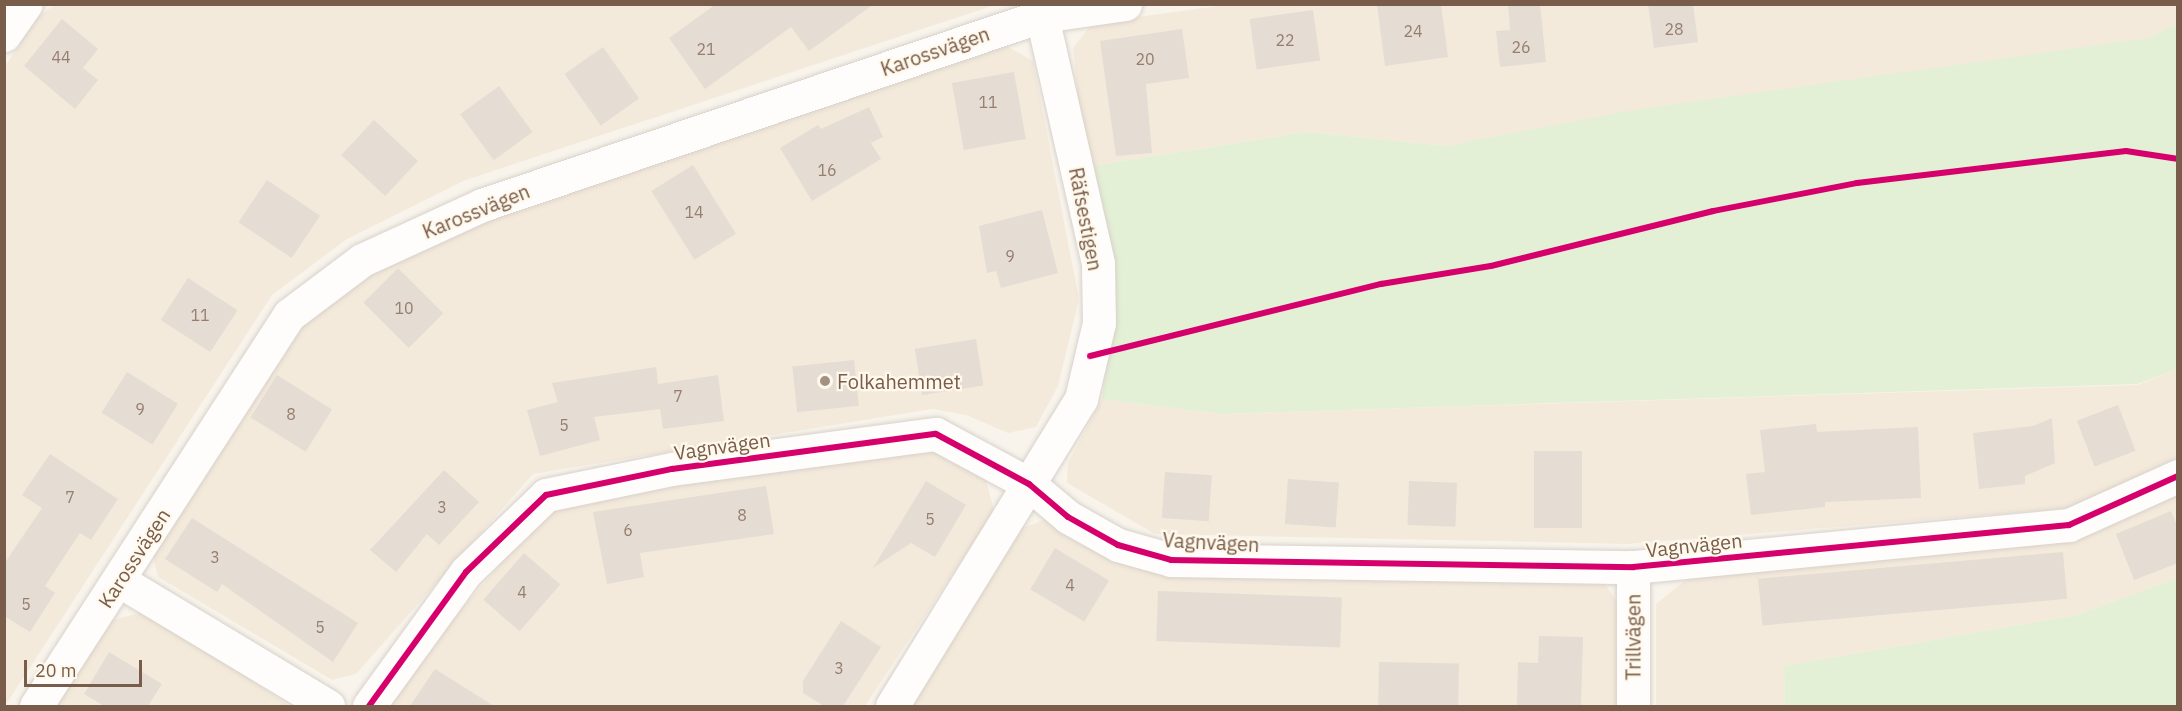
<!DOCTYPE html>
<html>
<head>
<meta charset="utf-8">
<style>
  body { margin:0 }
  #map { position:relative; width:2182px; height:711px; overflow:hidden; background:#f8f4ec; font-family:"IBM Plex Sans",sans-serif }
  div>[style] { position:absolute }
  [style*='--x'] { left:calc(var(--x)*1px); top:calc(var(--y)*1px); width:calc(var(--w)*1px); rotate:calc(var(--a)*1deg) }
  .residential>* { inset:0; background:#f4eadb }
  .green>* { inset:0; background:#e3f0d5 }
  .building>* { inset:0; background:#e5dcd3; transform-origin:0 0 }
  .roads { filter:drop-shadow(0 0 2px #d7d1ca) drop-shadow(0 0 2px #d7d1ca) }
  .minor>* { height:33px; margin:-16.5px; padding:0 16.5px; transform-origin:16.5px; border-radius:16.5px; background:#fefdfc }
  .cycleway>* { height:6px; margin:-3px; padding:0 3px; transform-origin:3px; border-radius:3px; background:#d6006c }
  .dots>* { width:16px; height:16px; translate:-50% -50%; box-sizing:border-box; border:3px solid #fff9ed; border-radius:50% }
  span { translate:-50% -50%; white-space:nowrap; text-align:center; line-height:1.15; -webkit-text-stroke:4.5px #fff9ed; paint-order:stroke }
  .number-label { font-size:16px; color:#967e6e }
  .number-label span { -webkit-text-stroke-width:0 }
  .street-label { font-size:20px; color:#795c49 }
  .poi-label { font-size:20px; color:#795c49 }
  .left { translate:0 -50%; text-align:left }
  .frame { position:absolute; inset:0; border:6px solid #795c49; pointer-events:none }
  .scale { position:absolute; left:24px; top:660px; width:118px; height:27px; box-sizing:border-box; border:3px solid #795c49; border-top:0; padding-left:8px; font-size:18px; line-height:21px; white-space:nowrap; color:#795c49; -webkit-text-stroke:4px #fff9ed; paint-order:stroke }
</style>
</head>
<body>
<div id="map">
  <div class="residential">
    <i style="clip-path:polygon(1233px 4px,2178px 5px,2177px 24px,2148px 38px,1446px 146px,1306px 132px,1085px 167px,1073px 48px,1093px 23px)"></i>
    <i style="clip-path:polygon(54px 5px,995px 5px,463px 181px,347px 239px,272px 295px,5px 706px,5px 66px,38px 17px)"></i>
    <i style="clip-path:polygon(1005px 45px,1033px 61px,1079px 299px,1058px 386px,1036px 427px,1008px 433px,966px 415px,932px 409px,533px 474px,356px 674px,332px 680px,158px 577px,153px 556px,297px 327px,373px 268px,487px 218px)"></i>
    <i style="clip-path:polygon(2177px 369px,2177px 458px,2071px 508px,1627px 544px,1155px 534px,1067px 483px,1068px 463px,1102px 399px,1221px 414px,2137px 385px)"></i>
    <i style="clip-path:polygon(922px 446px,985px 476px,994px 511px,865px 706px,378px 706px,550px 507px)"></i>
    <i style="clip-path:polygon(2177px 488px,2177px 578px,2077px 615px,1784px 666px,1785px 706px,1656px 706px,1656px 604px,1694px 573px,2070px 539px)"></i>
    <i style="clip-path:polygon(1047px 519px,1149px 570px,1603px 581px,1618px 603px,1617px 706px,913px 706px,1019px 529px)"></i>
    <i style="clip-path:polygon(147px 611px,290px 706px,56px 706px,110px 621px)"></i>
  </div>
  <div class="green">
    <i style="clip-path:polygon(2177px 24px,2177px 369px,2137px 384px,1221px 414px,1102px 399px,1112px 322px,1085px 167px,1306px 132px,1446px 146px,1633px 110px,2148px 38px)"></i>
    <i style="clip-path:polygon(2177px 578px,2177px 706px,1785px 706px,1784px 666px,2077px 615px)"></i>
  </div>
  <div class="building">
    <i style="clip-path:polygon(716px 4px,874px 4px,809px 51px,791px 27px,705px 89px,669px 38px)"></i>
    <i style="clip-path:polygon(1377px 4px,1441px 4px,1448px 57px,1385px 66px)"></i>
    <i style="clip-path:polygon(1508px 4px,1540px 4px,1546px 62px,1500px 67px,1496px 31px,1510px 30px)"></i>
    <i style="clip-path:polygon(1648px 4px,1693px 4px,1698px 42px,1654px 48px)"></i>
    <i style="left:1313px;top:10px;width:51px;height:64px;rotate:82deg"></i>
    <i style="clip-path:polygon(62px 19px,98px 49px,83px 68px,98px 80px,75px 109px,24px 66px)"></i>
    <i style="clip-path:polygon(1182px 29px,1189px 78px,1146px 84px,1152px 153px,1116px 156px,1100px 41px)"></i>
    <i style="left:603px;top:47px;width:63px;height:47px;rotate:55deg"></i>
    <i style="left:1014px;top:72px;width:68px;height:63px;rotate:80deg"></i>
    <i style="left:499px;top:86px;width:57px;height:48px;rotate:54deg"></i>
    <i style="clip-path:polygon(869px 107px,883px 137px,871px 143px,881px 159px,812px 201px,780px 148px,818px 125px,821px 129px)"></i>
    <i style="left:374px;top:120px;width:60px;height:48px;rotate:43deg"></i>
    <i style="left:693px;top:165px;width:81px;height:49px;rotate:58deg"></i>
    <i style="left:267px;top:180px;width:64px;height:51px;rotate:34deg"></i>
    <i style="clip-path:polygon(1042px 210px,1058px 273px,1001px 288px,996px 271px,987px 273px,979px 226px)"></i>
    <i style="left:398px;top:268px;width:64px;height:49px;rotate:45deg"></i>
    <i style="left:188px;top:278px;width:59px;height:50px;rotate:33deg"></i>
    <i style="left:976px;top:339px;width:47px;height:62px;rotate:81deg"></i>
    <i style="left:854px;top:360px;width:46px;height:62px;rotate:84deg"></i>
    <i style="clip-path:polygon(656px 367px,658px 384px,718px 375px,724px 421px,663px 429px,660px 409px,594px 417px,600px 440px,540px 456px,527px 410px,558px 402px,552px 383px)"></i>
    <i style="left:127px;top:372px;width:60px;height:48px;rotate:32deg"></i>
    <i style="left:277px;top:375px;width:65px;height:50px;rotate:32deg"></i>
    <i style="left:2118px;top:405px;width:49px;height:44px;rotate:69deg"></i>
    <i style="clip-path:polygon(2052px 418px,2055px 463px,2025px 476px,2025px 484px,1979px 489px,1973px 433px,2033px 426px)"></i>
    <i style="clip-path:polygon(1816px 424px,1817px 432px,1918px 427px,1921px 498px,1825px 502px,1825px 507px,1751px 515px,1746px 474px,1765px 472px,1760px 430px)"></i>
    <i style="left:1534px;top:451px;width:48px;height:77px"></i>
    <i style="clip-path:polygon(50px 454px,118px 499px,91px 540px,80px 533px,45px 586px,55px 593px,30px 632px,4px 616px,4px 564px,42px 508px,22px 495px)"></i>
    <i style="clip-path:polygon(444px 470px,479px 502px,439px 545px,427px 534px,396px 572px,370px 550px)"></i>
    <i style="left:1165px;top:472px;width:47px;height:46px;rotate:4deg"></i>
    <i style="left:1288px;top:479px;width:51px;height:45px;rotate:4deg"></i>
    <i style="clip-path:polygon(926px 481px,966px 505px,935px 557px,911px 543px,873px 568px)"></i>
    <i style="left:1409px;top:481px;width:48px;height:44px;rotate:2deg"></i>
    <i style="clip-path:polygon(766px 486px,774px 534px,640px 553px,644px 577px,607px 584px,593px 512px)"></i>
    <i style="clip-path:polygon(2171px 511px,2178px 528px,2178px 563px,2134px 580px,2116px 534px)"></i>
    <i style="clip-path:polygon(192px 518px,358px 623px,333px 662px,222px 584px,217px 592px,165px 559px)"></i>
    <i style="left:1055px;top:548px;width:63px;height:48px;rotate:31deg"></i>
    <i style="left:2063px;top:552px;width:47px;height:306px;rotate:85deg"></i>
    <i style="left:524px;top:553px;width:48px;height:62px;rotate:41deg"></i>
    <i style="left:1158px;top:591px;width:184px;height:50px;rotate:2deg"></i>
    <i style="clip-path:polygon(841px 621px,881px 647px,843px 706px,824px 706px,803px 693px,803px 681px)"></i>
    <i style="clip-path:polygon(1539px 636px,1583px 637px,1581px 706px,1517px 706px,1518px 662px,1538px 663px)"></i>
    <i style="clip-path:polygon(109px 652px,162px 684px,148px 706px,104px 706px,84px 694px)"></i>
    <i style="left:1379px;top:662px;width:80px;height:44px;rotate:1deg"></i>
    <i style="clip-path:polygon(435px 669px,494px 706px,410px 706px)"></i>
  </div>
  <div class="roads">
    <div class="minor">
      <i style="--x:4;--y:35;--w:38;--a:-55"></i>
      <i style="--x:120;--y:581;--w:243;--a:31"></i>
      <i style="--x:36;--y:706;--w:466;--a:-57.1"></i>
      <i style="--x:289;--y:315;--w:91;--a:-37"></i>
      <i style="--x:362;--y:260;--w:132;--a:-24.6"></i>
      <i style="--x:482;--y:205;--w:590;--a:-18.68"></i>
      <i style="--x:1041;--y:16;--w:85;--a:-8.1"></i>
      <i style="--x:369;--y:706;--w:165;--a:-54.1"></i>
      <i style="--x:466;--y:572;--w:111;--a:-43.9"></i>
      <i style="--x:546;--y:495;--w:129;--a:-11.7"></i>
      <i style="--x:672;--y:469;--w:266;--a:-7.6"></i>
      <i style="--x:936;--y:434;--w:106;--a:28.3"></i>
      <i style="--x:1029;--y:484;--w:51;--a:40.2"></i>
      <i style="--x:1068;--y:517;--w:57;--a:29.2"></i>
      <i style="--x:1118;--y:545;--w:55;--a:15.8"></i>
      <i style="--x:1171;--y:560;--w:462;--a:0.9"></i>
      <i style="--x:1633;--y:567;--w:438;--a:-5.5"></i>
      <i style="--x:2069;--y:525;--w:120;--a:-24.2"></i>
      <i style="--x:892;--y:706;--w:361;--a:-58.4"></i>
      <i style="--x:1081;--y:399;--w:78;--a:-76.7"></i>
      <i style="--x:1099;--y:323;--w:60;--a:-91"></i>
      <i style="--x:1098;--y:263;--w:266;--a:-102.8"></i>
      <i style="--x:1633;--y:706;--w:139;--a:-90"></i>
    </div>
  </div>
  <div class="cycleway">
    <i style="--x:1090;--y:356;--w:300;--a:-13.9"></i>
    <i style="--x:1381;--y:284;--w:111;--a:-9.3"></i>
    <i style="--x:1491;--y:266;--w:229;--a:-13.9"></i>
    <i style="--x:1713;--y:211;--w:147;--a:-11"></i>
    <i style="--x:1857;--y:183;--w:271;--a:-6.8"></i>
    <i style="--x:2126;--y:151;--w:53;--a:8.7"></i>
    <i style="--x:369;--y:706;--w:165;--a:-54.1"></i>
    <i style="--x:466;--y:572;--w:111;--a:-43.9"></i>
    <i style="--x:546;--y:495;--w:129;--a:-11.7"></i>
    <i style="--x:672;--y:469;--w:266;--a:-7.6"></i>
    <i style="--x:936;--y:434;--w:106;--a:28.3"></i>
    <i style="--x:1029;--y:484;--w:51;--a:40.2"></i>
    <i style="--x:1068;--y:517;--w:57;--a:29.2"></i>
    <i style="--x:1118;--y:545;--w:55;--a:15.8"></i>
    <i style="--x:1171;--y:560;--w:462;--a:0.9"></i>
    <i style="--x:1633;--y:567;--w:438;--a:-5.5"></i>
    <i style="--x:2069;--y:525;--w:120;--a:-24.2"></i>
  </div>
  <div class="dots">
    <i style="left:825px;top:381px;background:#a59182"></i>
  </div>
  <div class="number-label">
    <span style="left:1674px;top:29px">28</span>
    <span style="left:1413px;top:31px">24</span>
    <span style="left:1285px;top:40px">22</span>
    <span style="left:1521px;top:47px">26</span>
    <span style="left:706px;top:49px">21</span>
    <span style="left:61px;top:57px">44</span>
    <span style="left:1145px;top:59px">20</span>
    <span style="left:988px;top:102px">11</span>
    <span style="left:827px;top:170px">16</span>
    <span style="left:694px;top:212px">14</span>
    <span style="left:1010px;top:256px">9</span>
    <span style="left:404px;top:308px">10</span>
    <span style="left:200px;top:315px">11</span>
    <span style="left:678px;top:396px">7</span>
    <span style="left:140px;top:409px">9</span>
    <span style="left:291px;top:414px">8</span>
    <span style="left:564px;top:425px">5</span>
    <span style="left:70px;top:497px">7</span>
    <span style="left:442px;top:507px">3</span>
    <span style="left:742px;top:515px">8</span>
    <span style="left:930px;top:519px">5</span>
    <span style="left:628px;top:530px">6</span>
    <span style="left:215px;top:557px">3</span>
    <span style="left:1070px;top:585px">4</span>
    <span style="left:522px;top:592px">4</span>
    <span style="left:26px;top:604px">5</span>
    <span style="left:320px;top:627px">5</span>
    <span style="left:839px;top:668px">3</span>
  </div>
  <div class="street-label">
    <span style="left:935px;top:51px;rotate:-19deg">Karossvägen</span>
    <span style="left:476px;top:211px;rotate:-22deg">Karossvägen</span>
    <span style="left:1086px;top:219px;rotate:79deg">Räfsestigen</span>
    <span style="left:722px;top:446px;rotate:-8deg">Vagnvägen</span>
    <span style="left:1211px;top:542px;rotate:3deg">Vagnvägen</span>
    <span style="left:1694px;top:545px;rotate:-6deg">Vagnvägen</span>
    <span style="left:134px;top:558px;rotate:-57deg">Karossvägen</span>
    <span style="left:1633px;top:637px;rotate:-90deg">Trillvägen</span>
  </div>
  <div class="poi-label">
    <span class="left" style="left:837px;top:381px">Folkahemmet</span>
  </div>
  <div class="frame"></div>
  <div class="scale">20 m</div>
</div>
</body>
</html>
